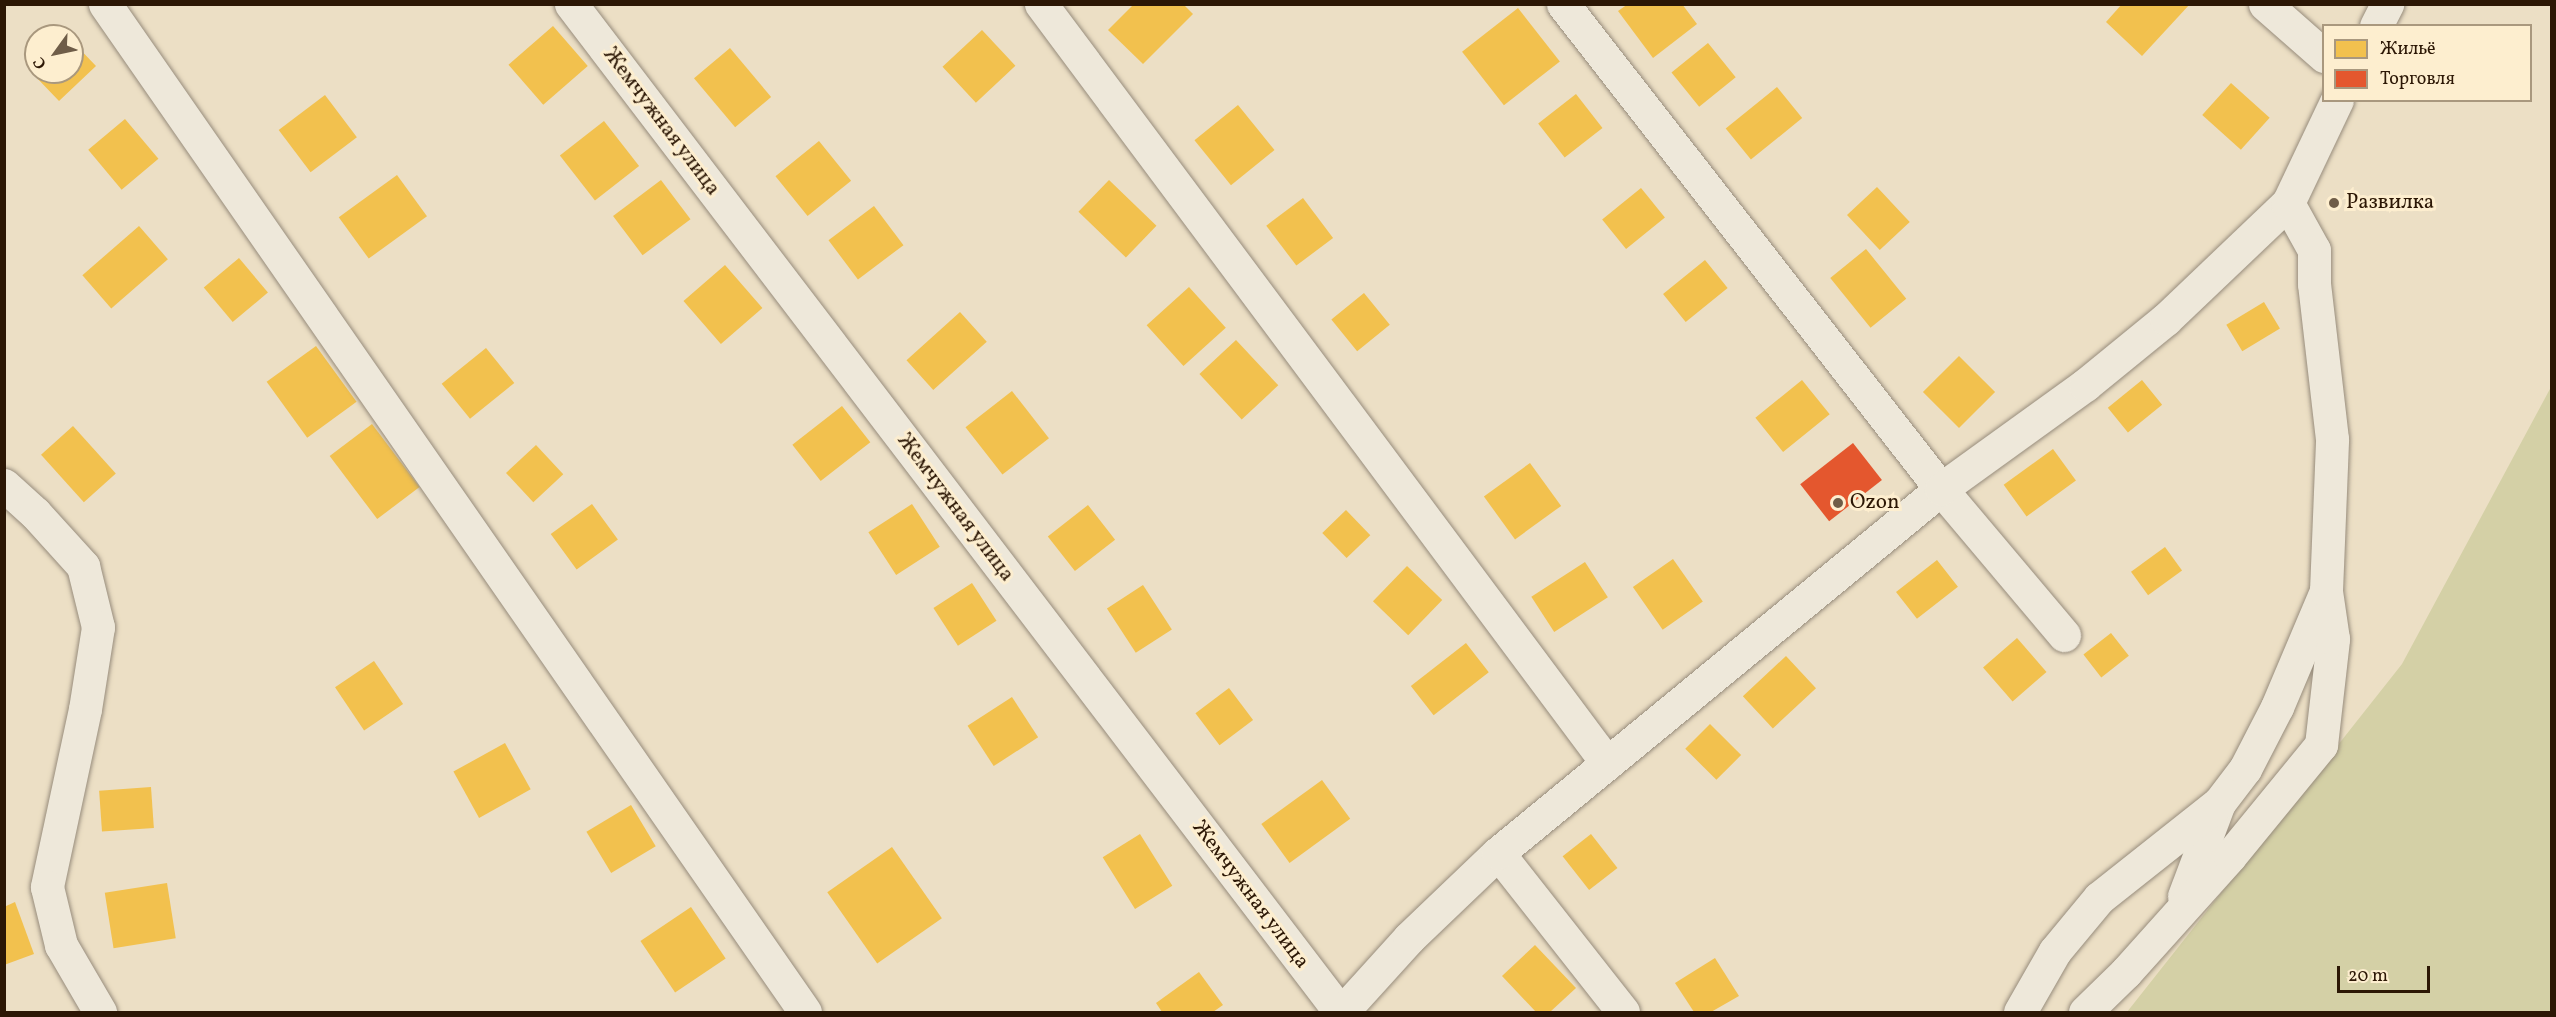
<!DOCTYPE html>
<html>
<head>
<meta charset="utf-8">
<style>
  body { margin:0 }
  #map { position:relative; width:2556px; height:1017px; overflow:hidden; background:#ecdfc5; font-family:Vollkorn,serif }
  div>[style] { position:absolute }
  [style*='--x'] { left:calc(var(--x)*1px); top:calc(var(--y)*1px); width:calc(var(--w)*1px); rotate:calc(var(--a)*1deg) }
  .green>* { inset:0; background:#d4d0a6 }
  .homes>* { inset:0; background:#f2c14e; transform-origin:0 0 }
  .shops>* { inset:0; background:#e4572e; transform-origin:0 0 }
  .roads { filter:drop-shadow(0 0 2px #978c7c) drop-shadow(0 0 2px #978c7c) }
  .minor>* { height:33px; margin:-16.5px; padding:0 16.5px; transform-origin:16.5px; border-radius:16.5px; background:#eee8da }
  .dots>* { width:16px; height:16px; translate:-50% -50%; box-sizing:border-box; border:3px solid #fdeecf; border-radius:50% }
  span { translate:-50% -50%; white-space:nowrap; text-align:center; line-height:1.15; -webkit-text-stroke:6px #fdeecf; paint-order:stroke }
  .street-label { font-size:21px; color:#2c1705 }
  .poi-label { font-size:21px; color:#2c1705 }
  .left { translate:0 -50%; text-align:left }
  .frame { position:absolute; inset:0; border:6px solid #2c1705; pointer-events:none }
  .legend { position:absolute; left:2322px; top:24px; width:210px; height:78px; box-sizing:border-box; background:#fdeecf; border:2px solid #a9987e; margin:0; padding:8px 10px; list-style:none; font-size:18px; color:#2c1705 }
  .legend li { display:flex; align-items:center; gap:12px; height:30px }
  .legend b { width:30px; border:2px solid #a9987e }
  .north { position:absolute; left:24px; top:24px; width:60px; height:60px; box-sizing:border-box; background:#fdeecf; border:2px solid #a9987e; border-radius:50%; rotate:237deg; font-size:16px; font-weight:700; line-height:24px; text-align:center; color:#2c1705 }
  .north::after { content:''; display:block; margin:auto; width:21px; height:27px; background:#6f5d48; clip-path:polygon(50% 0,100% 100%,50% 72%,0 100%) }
  .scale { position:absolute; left:2337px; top:966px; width:93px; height:27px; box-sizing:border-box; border:3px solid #2c1705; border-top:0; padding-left:8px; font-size:18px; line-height:21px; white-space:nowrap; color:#2c1705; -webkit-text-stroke:4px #fdeecf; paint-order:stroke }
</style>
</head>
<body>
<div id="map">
  <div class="green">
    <i style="clip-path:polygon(2551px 387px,2551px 1012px,2127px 1012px,2402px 664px)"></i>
  </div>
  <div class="homes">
    <i style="clip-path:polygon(1134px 4px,1183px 4px,1193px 14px,1143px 64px,1108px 30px)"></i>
    <i style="clip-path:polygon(1628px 4px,1682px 4px,1697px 24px,1653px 58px,1618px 11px)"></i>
    <i style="clip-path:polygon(2122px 4px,2190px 4px,2142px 56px,2106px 22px)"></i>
    <i style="left:1518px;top:8px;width:68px;height:71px;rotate:52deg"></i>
    <i style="left:553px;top:26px;width:53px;height:59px;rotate:49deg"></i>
    <i style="left:982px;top:30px;width:49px;height:54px;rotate:47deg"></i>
    <i style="clip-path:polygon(72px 41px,96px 66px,59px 101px,35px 76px,40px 72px,72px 72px)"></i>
    <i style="left:1708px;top:43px;width:44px;height:47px;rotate:51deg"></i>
    <i style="left:730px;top:48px;width:64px;height:47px;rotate:50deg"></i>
    <i style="left:2231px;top:83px;width:52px;height:43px;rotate:42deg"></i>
    <i style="left:1777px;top:87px;width:40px;height:66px;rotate:51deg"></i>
    <i style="left:1576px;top:94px;width:43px;height:48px;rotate:52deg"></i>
    <i style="left:325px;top:95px;width:53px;height:58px;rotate:53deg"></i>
    <i style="left:1238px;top:105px;width:58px;height:56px;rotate:51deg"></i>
    <i style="left:125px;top:119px;width:52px;height:48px;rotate:50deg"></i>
    <i style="left:604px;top:121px;width:57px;height:56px;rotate:52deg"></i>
    <i style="left:819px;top:141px;width:51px;height:56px;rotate:51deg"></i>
    <i style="left:397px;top:175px;width:51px;height:72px;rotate:54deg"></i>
    <i style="left:661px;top:180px;width:49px;height:60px;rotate:53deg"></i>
    <i style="left:1109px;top:180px;width:66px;height:44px;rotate:44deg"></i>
    <i style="left:1877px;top:187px;width:48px;height:41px;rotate:47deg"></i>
    <i style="left:1641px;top:188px;width:38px;height:50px;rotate:51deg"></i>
    <i style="left:1303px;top:198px;width:50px;height:46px;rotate:53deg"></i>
    <i style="left:874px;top:206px;width:49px;height:57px;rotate:53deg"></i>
    <i style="left:139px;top:226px;width:44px;height:75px;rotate:49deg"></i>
    <i style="left:1866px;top:249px;width:64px;height:46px;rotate:51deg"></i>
    <i style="left:239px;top:258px;width:45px;height:46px;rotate:50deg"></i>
    <i style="left:1705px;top:260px;width:36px;height:54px;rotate:51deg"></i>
    <i style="left:725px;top:265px;width:57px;height:55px;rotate:49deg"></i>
    <i style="left:1189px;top:287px;width:55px;height:57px;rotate:48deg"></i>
    <i style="left:1364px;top:293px;width:41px;height:42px;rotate:51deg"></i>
    <i style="left:2264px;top:302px;width:31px;height:44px;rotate:59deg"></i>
    <i style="left:960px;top:312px;width:40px;height:72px;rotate:48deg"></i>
    <i style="left:1236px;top:340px;width:62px;height:50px;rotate:47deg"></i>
    <i style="left:316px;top:346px;width:69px;height:61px;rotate:54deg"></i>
    <i style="left:486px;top:348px;width:45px;height:57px;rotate:51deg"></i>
    <i style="left:1959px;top:356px;width:51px;height:51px;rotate:45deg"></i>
    <i style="left:1802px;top:380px;width:44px;height:60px;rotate:51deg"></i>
    <i style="left:2142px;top:380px;width:32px;height:44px;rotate:51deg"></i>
    <i style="left:1012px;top:391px;width:60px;height:59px;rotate:52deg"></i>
    <i style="left:842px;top:406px;width:46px;height:63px;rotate:52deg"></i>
    <i style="left:372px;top:424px;width:79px;height:53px;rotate:53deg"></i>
    <i style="left:73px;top:426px;width:64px;height:43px;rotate:48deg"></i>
    <i style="left:536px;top:445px;width:40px;height:41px;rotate:47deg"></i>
    <i style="left:2053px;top:449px;width:39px;height:61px;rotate:54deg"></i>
    <i style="left:1530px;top:463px;width:53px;height:57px;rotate:54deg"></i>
    <i style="left:592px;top:504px;width:44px;height:51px;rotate:54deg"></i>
    <i style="left:912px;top:504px;width:51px;height:52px;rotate:57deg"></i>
    <i style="left:1088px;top:505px;width:44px;height:51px;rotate:52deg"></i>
    <i style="left:1346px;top:510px;width:35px;height:33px;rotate:46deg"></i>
    <i style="left:2165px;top:547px;width:29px;height:42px;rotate:54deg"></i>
    <i style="left:1673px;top:559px;width:52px;height:49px;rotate:55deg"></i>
    <i style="left:1937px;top:560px;width:34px;height:52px;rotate:52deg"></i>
    <i style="left:1585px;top:562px;width:42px;height:64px;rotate:57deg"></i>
    <i style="left:1407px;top:566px;width:49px;height:49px;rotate:44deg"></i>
    <i style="left:972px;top:583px;width:45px;height:46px;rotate:57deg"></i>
    <i style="left:1143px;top:585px;width:53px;height:43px;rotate:57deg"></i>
    <i style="left:2111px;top:633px;width:29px;height:35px;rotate:52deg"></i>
    <i style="left:2017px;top:638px;width:45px;height:45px;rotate:49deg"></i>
    <i style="left:1466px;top:643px;width:37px;height:70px;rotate:52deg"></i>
    <i style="left:1786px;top:656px;width:44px;height:59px;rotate:47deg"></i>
    <i style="left:374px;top:661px;width:52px;height:47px;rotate:56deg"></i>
    <i style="left:1229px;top:688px;width:40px;height:42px;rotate:53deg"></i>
    <i style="left:1012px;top:697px;width:48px;height:53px;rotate:57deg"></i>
    <i style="left:1710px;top:724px;width:44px;height:35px;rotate:45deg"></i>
    <i style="left:505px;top:743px;width:53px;height:59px;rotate:61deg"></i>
    <i style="left:1322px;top:780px;width:48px;height:75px;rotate:54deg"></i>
    <i style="left:151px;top:787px;width:41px;height:52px;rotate:86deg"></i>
    <i style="left:631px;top:805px;width:48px;height:52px;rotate:59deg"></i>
    <i style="left:1140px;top:834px;width:61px;height:44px;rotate:58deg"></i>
    <i style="left:1591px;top:834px;width:43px;height:36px;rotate:52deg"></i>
    <i style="left:892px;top:847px;width:87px;height:79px;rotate:55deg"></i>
    <i style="left:167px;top:883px;width:56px;height:63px;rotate:81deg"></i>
    <i style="clip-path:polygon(15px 902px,34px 954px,4px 965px,4px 907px)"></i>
    <i style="left:691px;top:907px;width:62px;height:61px;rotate:56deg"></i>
    <i style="clip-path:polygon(1535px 945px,1576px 988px,1550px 1012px,1536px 1012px,1502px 976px)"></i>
    <i style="clip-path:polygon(1715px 958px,1739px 996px,1711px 1012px,1694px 1012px,1675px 983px)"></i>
    <i style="clip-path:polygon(1199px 972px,1223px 1005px,1213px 1012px,1162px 1012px,1156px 1003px)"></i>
  </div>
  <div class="shops">
    <i style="left:1853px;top:443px;width:47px;height:67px;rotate:52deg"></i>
  </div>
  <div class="roads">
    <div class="minor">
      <i style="--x:105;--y:4;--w:1227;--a:55.22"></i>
      <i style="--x:571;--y:4;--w:1268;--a:52.66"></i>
      <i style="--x:1041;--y:4;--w:947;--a:53.29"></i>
      <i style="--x:1563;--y:4;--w:615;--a:52.07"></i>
      <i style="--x:1941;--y:489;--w:191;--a:49.9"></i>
      <i style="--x:2265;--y:4;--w:79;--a:41.4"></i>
      <i style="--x:2376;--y:26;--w:25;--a:-63"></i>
      <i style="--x:4;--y:485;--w:42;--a:42.1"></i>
      <i style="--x:35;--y:513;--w:72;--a:47.8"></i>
      <i style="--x:83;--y:566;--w:63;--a:76.2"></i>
      <i style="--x:98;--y:627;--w:83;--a:99"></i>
      <i style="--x:85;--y:709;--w:182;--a:102.1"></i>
      <i style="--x:47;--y:887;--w:60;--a:76.4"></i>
      <i style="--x:61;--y:945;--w:78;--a:59.8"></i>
      <i style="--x:1498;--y:853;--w:202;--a:51.8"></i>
      <i style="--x:2184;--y:896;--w:99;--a:-69.4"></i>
      <i style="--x:1342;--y:1012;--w:100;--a:-47.8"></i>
      <i style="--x:1409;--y:938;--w:123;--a:-43.7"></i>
      <i style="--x:1498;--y:853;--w:573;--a:-39.41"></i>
      <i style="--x:1941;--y:489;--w:178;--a:-35.8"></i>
      <i style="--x:2085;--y:385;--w:104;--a:-39.2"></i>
      <i style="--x:2166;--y:319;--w:168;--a:-43.6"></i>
      <i style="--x:2288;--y:203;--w:114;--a:-64.6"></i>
      <i style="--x:2020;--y:1012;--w:70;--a:-60.2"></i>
      <i style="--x:2055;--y:951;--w:69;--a:-50.3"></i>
      <i style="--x:2099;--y:898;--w:153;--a:-38.4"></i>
      <i style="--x:2219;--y:803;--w:43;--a:-52.6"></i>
      <i style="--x:2245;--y:769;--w:70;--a:-62.7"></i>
      <i style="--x:2277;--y:707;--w:126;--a:-67.1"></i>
      <i style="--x:2085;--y:1012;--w:57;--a:-44.3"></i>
      <i style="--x:2126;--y:972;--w:156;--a:-48.1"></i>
      <i style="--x:2230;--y:856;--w:144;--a:-50.7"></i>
      <i style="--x:2321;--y:745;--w:107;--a:-83.5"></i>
      <i style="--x:2333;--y:639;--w:49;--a:-98.3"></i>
      <i style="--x:2326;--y:591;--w:152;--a:-87.7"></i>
      <i style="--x:2332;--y:439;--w:156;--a:-96.6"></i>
      <i style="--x:2314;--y:284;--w:34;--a:-90"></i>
      <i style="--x:2314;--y:250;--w:54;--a:-119"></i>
    </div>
  </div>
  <div class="dots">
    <i style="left:2334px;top:203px;background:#6f5d48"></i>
    <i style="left:1838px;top:503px;background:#6f5d48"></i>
  </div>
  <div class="street-label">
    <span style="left:661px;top:122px;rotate:53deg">Жемчужная улица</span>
    <span style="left:955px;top:508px;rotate:53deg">Жемчужная улица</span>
    <span style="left:1250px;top:895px;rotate:53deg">Жемчужная улица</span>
  </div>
  <div class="poi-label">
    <span class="left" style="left:2346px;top:203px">Развилка</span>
    <span class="left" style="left:1850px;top:503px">Ozon</span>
  </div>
  <div class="frame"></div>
  <ul class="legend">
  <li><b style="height:16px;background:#f2c14e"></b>Жильё</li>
  <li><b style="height:16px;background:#e4572e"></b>Торговля</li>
  </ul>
  <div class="north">С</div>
  <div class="scale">20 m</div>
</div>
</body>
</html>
